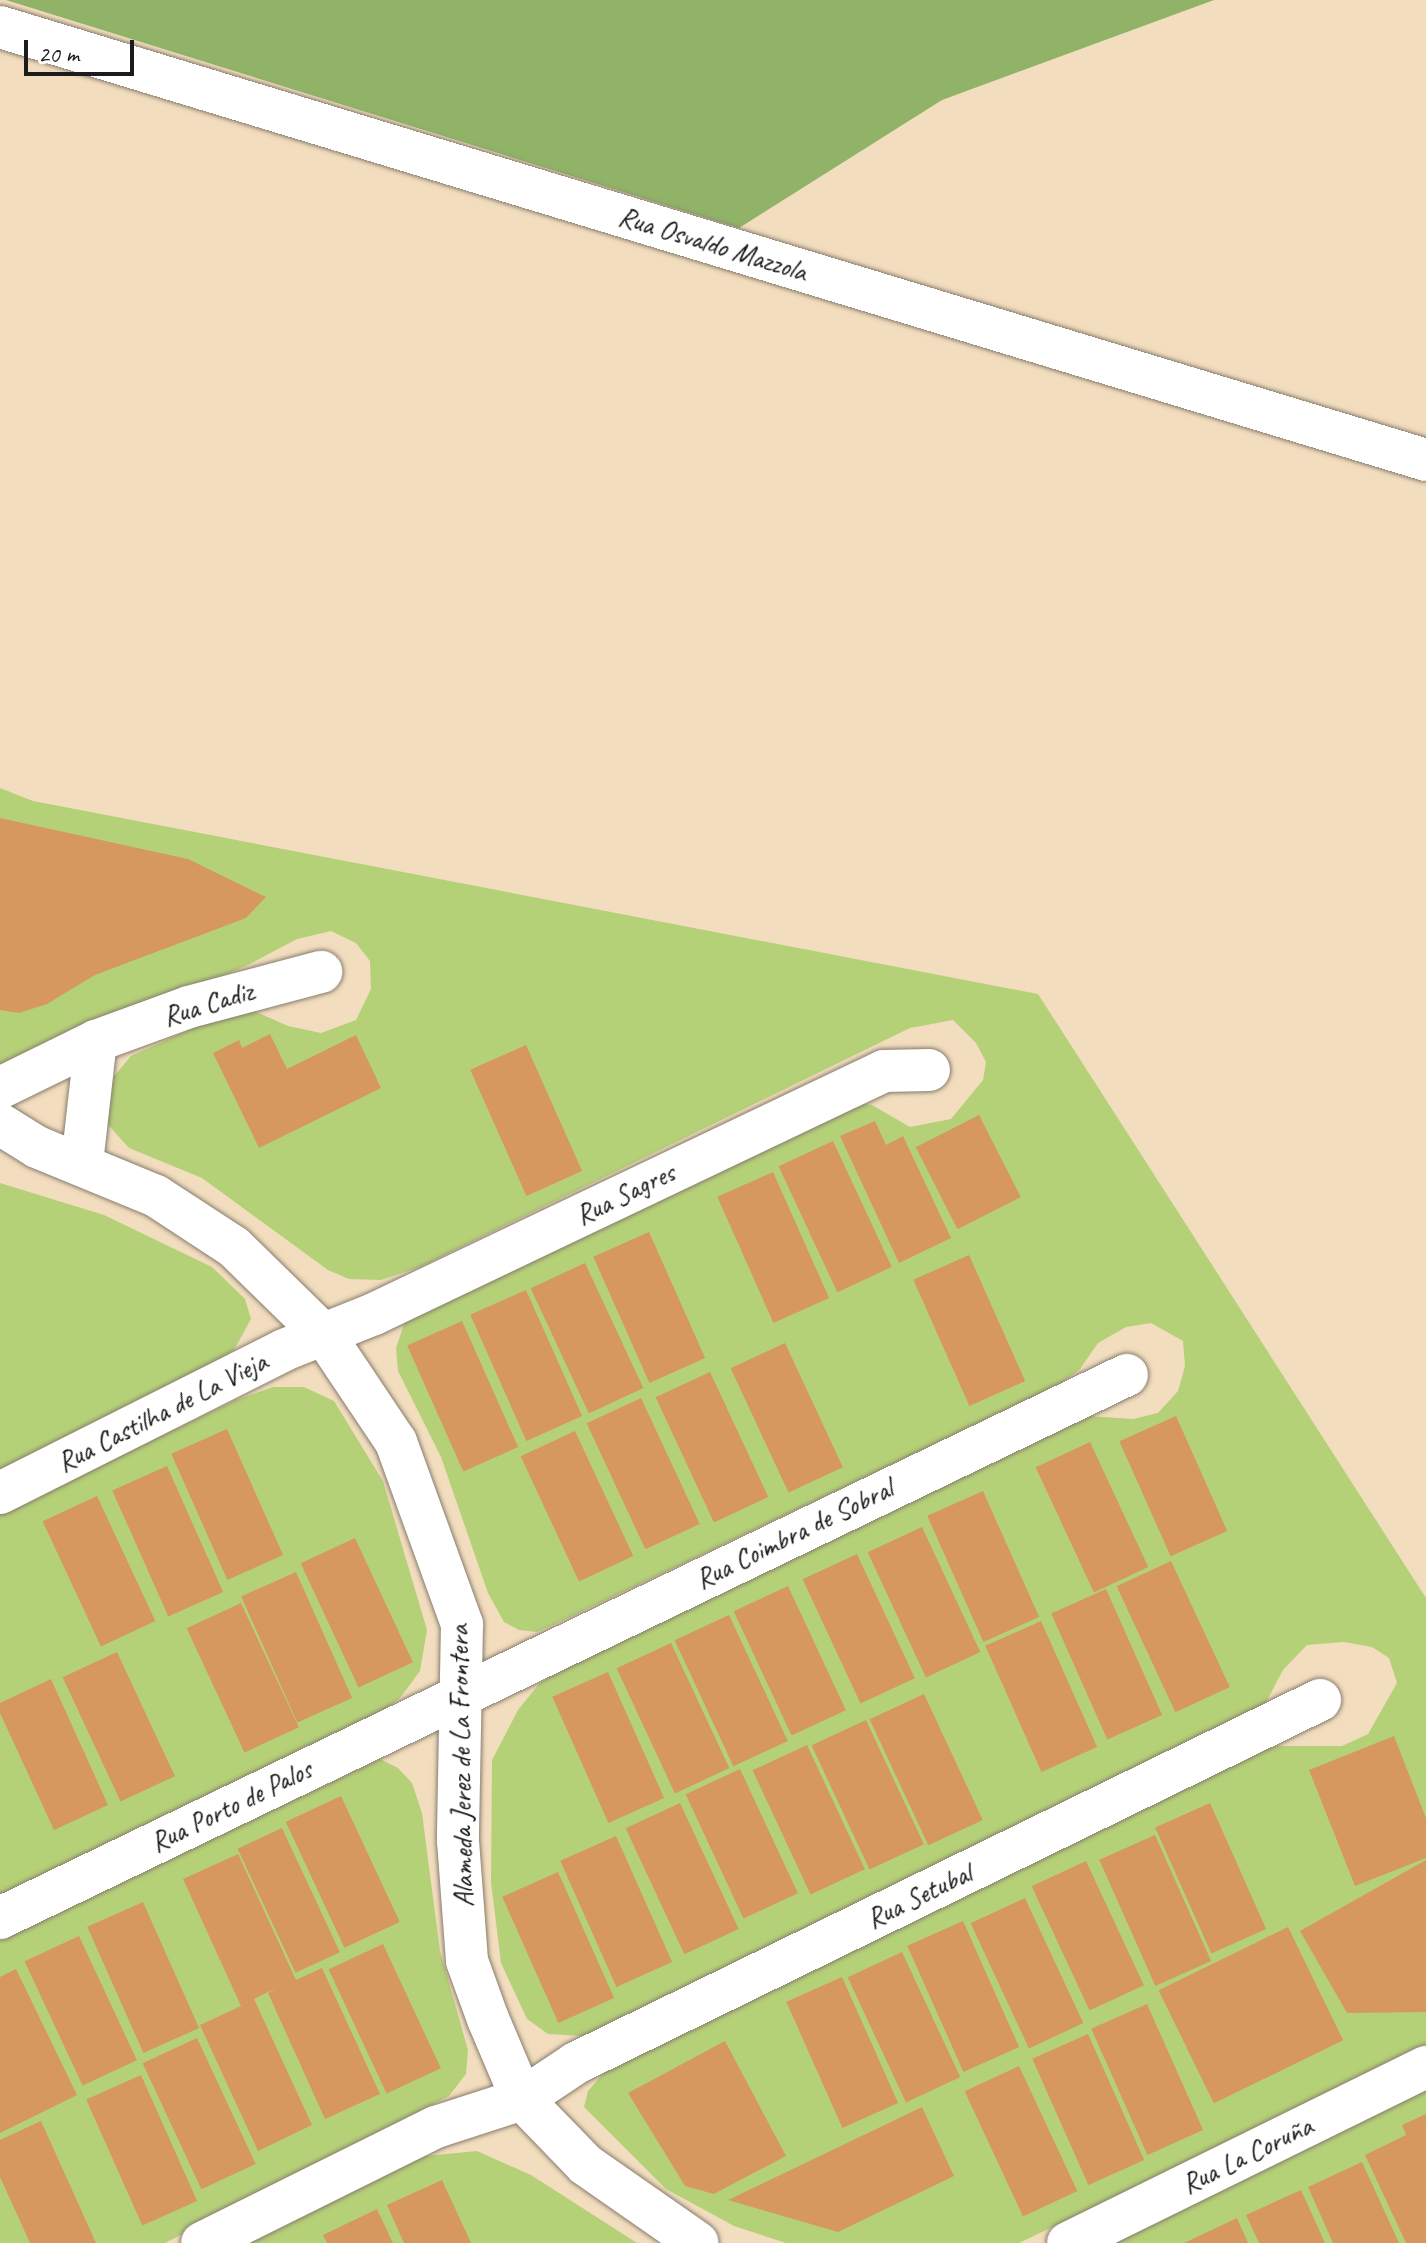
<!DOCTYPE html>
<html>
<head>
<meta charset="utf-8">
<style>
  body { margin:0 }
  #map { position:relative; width:1426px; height:2243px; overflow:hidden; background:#f2ddbe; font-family:Caveat,sans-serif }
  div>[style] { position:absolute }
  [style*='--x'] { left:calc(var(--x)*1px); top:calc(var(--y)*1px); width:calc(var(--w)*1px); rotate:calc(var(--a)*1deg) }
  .green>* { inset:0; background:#b5d178 }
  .forest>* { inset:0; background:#90b368 }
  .building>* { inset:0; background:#d6985e; transform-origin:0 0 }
  .roads { filter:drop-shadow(0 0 2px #877c6d) drop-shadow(0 0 2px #877c6d) }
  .street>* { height:42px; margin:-21px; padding:0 21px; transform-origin:21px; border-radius:21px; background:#fff }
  span { translate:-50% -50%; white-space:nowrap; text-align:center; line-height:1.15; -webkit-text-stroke:6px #fff; paint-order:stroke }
  .street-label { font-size:28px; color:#1c1c1c }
  .scale { position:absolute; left:24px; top:40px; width:110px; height:36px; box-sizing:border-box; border:4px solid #1c1c1c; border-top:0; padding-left:10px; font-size:24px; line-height:28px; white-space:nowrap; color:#1c1c1c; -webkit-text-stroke:6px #fff; paint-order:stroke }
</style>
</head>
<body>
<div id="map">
  <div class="green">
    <i style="clip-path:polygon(0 788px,33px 801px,1038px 994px,1426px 1598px,1426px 2048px,1019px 2243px,786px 2243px,734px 2226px,666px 2189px,584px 2107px,588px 2091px,608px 2068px,1215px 1769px,1276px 1746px,1342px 1746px,1368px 1734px,1397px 1683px,1389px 1658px,1372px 1647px,1344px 1642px,1307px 1645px,1283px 1670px,1264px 1706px,629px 2023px,582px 2036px,548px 2034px,527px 2019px,501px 1963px,491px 1882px,492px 1760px,518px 1710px,539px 1684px,566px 1665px,1073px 1415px,1133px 1419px,1158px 1413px,1178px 1391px,1185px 1366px,1183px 1341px,1151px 1323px,1126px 1327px,1098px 1343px,1080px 1369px,1057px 1386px,568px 1618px,537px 1632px,519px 1630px,504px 1622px,488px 1593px,441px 1457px,398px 1371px,396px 1348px,405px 1321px,858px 1103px,872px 1105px,910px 1127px,951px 1119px,983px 1080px,986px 1062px,976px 1043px,953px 1020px,910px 1028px,420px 1267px,381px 1280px,349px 1279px,328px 1270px,202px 1178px,129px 1148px,104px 1120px,100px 1093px,131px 1056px,243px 1006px,288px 1026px,321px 1033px,356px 1020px,371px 989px,370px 961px,356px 943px,331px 931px,297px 939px,248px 965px,0 1071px)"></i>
    <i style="clip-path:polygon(0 1183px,104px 1215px,212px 1267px,245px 1299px,251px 1319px,234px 1350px,193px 1377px,0 1472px)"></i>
    <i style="clip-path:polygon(273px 1387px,304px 1387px,334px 1401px,383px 1481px,427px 1630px,420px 1671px,400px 1698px,370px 1721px,0 1897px,0 1514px,236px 1400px)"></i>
    <i style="clip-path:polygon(380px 1759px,398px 1768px,412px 1783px,422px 1813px,440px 1951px,468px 2050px,466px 2074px,449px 2096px,165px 2243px,0 2243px,0 1939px)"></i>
    <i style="clip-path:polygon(1426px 2090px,1426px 2243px,1115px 2243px)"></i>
    <i style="clip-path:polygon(477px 2151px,531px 2175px,637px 2243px,241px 2243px,415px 2157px)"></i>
  </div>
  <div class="forest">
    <i style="clip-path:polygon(6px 0,1214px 0,942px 100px,739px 228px)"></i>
  </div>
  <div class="building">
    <i style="clip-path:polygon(0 818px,188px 859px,266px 897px,246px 918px,95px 975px,47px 1004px,19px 1013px,0 1010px)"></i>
    <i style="clip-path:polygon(270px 1034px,287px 1069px,356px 1035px,381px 1088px,259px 1148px,213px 1053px,239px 1040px,242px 1048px)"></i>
    <i style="left:526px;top:1045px;width:138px;height:61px;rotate:66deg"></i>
    <i style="left:979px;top:1115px;width:92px;height:71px;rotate:63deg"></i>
    <i style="clip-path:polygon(875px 1121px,886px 1145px,903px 1136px,951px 1238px,899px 1263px,840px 1136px)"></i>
    <i style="left:833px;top:1141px;width:139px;height:60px;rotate:65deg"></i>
    <i style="left:773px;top:1172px;width:138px;height:61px;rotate:66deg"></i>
    <i style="left:649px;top:1232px;width:138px;height:61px;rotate:66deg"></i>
    <i style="left:969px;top:1255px;width:138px;height:61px;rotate:66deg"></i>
    <i style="left:585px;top:1263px;width:138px;height:60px;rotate:65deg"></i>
    <i style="left:526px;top:1290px;width:138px;height:61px;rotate:66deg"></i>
    <i style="left:462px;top:1321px;width:138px;height:60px;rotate:66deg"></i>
    <i style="left:785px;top:1343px;width:137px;height:60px;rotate:65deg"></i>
    <i style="left:710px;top:1372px;width:138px;height:60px;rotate:65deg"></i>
    <i style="left:641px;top:1398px;width:139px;height:60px;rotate:65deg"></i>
    <i style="left:1176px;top:1416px;width:126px;height:62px;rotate:66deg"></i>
    <i style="left:227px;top:1429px;width:138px;height:61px;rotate:66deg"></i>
    <i style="left:575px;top:1431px;width:138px;height:60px;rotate:65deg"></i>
    <i style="left:1090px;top:1442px;width:138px;height:60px;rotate:65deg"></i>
    <i style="left:167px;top:1466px;width:138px;height:60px;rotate:66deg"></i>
    <i style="left:983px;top:1491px;width:138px;height:61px;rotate:66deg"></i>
    <i style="left:97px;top:1496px;width:138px;height:60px;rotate:65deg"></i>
    <i style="left:922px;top:1527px;width:138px;height:60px;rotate:65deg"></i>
    <i style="left:355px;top:1538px;width:137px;height:60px;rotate:65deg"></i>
    <i style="left:857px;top:1554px;width:137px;height:60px;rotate:65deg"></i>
    <i style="left:1171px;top:1561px;width:139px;height:60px;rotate:65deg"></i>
    <i style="left:296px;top:1572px;width:138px;height:60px;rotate:66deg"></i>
    <i style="left:788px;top:1586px;width:137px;height:60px;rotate:65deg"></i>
    <i style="left:1106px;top:1589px;width:138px;height:60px;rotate:66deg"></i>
    <i style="left:241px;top:1603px;width:137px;height:60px;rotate:65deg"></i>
    <i style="left:729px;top:1615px;width:139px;height:60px;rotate:65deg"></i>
    <i style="left:1041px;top:1621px;width:138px;height:61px;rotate:66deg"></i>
    <i style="left:671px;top:1643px;width:138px;height:60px;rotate:65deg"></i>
    <i style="left:117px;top:1652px;width:137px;height:60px;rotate:65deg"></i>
    <i style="left:608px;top:1672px;width:138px;height:61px;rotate:66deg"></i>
    <i style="clip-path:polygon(51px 1679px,108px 1805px,54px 1830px,0 1713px,0 1703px)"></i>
    <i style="left:924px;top:1694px;width:139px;height:60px;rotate:65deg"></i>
    <i style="left:866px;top:1720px;width:137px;height:60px;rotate:65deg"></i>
    <i style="clip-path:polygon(1394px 1736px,1426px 1818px,1426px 1858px,1355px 1886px,1309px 1770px)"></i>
    <i style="left:807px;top:1745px;width:137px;height:60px;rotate:65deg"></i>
    <i style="left:740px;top:1769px;width:137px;height:60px;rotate:65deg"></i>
    <i style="left:341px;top:1796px;width:139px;height:61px;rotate:65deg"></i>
    <i style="left:680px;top:1803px;width:139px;height:60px;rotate:65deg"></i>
    <i style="left:1210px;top:1803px;width:138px;height:60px;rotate:66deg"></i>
    <i style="left:282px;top:1828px;width:137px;height:49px;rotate:65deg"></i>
    <i style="left:1155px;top:1835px;width:138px;height:61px;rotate:66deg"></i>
    <i style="left:616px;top:1836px;width:138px;height:61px;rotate:66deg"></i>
    <i style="clip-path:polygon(238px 1854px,296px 1980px,322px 1968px,380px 2094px,325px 2119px,268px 1993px,278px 1987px,254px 1999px,312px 2125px,258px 2151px,200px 2025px,241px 2006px,183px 1879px)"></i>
    <i style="clip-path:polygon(1426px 1860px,1426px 2012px,1347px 2013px,1300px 1931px)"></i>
    <i style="left:1086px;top:1861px;width:137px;height:60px;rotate:65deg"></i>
    <i style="left:558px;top:1872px;width:138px;height:61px;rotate:66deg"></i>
    <i style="left:1025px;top:1898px;width:138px;height:60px;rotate:65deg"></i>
    <i style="left:143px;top:1902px;width:138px;height:61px;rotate:66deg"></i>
    <i style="left:963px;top:1921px;width:138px;height:61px;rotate:66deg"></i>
    <i style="left:1288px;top:1927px;width:126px;height:144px;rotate:64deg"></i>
    <i style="left:79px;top:1936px;width:137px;height:60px;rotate:65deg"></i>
    <i style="left:383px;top:1944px;width:137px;height:60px;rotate:65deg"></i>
    <i style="left:902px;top:1952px;width:138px;height:60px;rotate:65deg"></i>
    <i style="clip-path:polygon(16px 1969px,77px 2095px,0 2133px,0 1977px)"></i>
    <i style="left:842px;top:1977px;width:138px;height:61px;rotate:66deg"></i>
    <i style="left:1147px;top:2004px;width:138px;height:61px;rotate:66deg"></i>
    <i style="left:1088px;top:2034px;width:138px;height:61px;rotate:66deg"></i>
    <i style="left:197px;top:2038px;width:139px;height:60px;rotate:65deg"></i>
    <i style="clip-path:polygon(725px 2041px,786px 2156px,714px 2194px,685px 2186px,628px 2093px)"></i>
    <i style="left:1019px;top:2066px;width:138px;height:60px;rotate:65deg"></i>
    <i style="left:141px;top:2075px;width:138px;height:60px;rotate:66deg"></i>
    <i style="clip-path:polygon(922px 2107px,954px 2176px,838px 2232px,728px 2200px)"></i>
    <i style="clip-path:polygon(1426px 2114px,1426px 2243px,1406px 2243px,1365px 2155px,1406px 2135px,1402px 2125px)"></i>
    <i style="clip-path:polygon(41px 2121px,96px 2243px,30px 2243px,0 2177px,0 2140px)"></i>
    <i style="clip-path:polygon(1362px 2162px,1399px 2243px,1333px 2243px,1308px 2187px)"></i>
    <i style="clip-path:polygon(442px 2180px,471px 2243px,404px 2243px,387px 2205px)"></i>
    <i style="clip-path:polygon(1301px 2190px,1325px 2243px,1259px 2243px,1246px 2215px)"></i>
    <i style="clip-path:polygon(377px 2209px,393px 2243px,327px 2243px,323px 2235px)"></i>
    <i style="clip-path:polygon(1237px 2218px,1248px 2243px,1184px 2243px)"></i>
  </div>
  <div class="roads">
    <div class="street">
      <i style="--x:0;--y:27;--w:1490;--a:16.89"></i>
      <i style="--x:0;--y:1088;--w:107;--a:-26.1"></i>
      <i style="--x:96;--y:1041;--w:99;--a:-20.1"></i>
      <i style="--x:189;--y:1007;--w:137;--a:-14.9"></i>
      <i style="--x:0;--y:1124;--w:44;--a:31.9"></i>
      <i style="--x:37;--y:1147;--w:129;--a:22.4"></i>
      <i style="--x:156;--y:1196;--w:93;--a:33.2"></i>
      <i style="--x:234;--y:1247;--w:127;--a:44.4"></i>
      <i style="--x:325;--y:1336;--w:128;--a:56.2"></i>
      <i style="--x:396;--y:1442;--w:194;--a:70.1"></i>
      <i style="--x:462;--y:1624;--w:217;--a:91.1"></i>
      <i style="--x:458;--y:1841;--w:120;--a:85.7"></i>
      <i style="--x:467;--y:1961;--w:62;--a:70.1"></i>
      <i style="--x:488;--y:2019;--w:87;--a:67"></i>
      <i style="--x:522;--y:2099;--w:92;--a:45.9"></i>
      <i style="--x:586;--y:2165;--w:136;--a:34.9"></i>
      <i style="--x:82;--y:1163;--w:123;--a:-83.5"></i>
      <i style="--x:0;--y:1493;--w:318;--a:-26.7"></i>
      <i style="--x:284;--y:1350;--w:97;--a:-21.8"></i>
      <i style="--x:374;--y:1314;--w:565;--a:-25.48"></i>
      <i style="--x:884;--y:1071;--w:45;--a:-1.3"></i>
      <i style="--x:0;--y:1918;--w:1251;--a:-25.73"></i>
      <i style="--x:202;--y:2243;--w:261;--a:-26.4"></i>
      <i style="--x:436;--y:2127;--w:90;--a:-18"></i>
      <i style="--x:522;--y:2099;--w:65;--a:-33.7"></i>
      <i style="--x:576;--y:2063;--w:828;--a:-26.01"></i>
      <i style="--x:1068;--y:2243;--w:399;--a:-26.2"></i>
    </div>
  </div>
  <div class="street-label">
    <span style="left:713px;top:244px;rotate:17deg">Rua Osvaldo Mazzola</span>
    <span style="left:208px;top:1004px;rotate:-17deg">Rua Cadiz</span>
    <span style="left:625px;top:1194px;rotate:-26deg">Rua Sagres</span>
    <span style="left:162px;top:1412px;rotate:-27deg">Rua Castilha de La Vieja</span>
    <span style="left:794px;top:1534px;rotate:-26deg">Rua Coimbra de Sobral</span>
    <span style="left:461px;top:1766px;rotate:-91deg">Alameda Jerez de La Frontera</span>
    <span style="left:231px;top:1806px;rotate:-26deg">Rua Porto de Palos</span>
    <span style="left:919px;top:1896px;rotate:-26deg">Rua Setubal</span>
    <span style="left:1247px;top:2155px;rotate:-26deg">Rua La Coruña</span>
  </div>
  <div class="scale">20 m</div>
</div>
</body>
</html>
